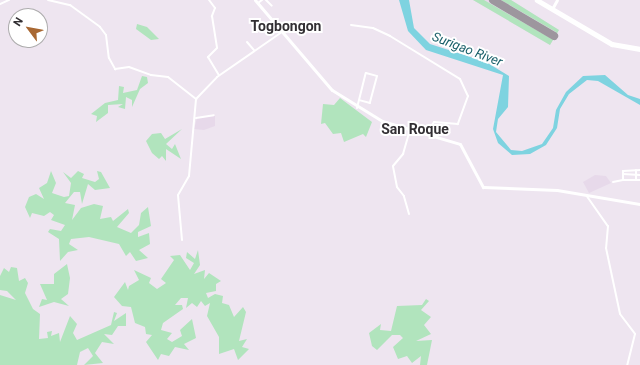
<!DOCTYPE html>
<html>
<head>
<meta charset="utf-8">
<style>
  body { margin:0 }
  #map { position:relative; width:640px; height:365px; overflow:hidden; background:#eee5f0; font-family:Roboto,sans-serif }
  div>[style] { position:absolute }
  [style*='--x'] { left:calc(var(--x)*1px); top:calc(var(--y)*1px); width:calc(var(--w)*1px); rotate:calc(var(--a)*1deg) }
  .built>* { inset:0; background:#e7d9ea }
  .green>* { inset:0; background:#b1e4bd }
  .water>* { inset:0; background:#7ed3e0 }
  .runway>* { height:8px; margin:-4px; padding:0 4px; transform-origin:4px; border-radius:4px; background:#9d969e }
  .minor>* { height:2px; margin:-1px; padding:0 1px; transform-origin:1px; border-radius:1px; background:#fff }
  .tertiary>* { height:3px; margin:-1.5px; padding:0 1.5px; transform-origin:1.5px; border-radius:1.5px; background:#fff }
  .trunk>* { height:4.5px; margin:-2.25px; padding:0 2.25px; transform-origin:2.25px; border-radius:2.25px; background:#fff }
  span { translate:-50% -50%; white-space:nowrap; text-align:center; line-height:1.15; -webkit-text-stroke:4px #fff; paint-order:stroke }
  .water-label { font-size:13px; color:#185f69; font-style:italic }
  .quarter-label { font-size:14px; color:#322f33; font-weight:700 }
  .north { position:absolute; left:8px; top:8px; width:40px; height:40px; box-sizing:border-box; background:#fff; border:1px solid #adacad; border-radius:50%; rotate:302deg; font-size:11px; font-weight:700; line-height:16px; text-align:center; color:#322f33 }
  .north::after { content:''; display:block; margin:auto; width:14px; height:18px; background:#a96833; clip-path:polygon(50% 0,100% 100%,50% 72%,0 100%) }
</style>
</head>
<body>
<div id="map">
  <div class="built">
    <i style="clip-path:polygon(473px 0,511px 0,559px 30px,550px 45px)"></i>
    <i style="clip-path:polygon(215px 115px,215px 126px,204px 130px,194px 129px,197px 118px)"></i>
    <i style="clip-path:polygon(595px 175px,606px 176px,611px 183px,589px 193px,583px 182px)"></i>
  </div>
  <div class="green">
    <i style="clip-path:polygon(473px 0,484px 0,552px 39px,556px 32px,501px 0,511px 0,559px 30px,550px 45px)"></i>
    <i style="clip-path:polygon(137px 24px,147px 27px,159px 39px,151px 40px,136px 29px)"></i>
    <i style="clip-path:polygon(142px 76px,147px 77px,148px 83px,140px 89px,132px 107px,132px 100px,126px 97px,125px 109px,118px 107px,123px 104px,108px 105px,108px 113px,96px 122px,97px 116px,91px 114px,105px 103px,118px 100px,119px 86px,124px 87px,123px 93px,137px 90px)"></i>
    <i style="clip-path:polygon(340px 98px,372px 122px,366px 137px,363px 134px,344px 142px,341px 133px,333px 134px,325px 123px,321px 124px,323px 104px,334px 105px)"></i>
    <i style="clip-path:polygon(182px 129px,166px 144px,172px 149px,175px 144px,181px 159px,166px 149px,166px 161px,162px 156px,159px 159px,152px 153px,146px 141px,152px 134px,161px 133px,165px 139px)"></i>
    <i style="clip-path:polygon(51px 171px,56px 183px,52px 193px,64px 197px,69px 196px,71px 183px,63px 172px,71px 178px,78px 171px,84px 174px,82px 178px,95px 182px,99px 179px,97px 171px,101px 172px,110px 188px,95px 190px,88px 184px,82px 204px,80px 192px,74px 192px,65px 203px,75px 205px,72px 220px,81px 208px,94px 204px,103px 206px,100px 219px,111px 217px,113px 221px,128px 209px,129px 213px,117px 227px,131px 233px,139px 225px,141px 213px,148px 207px,151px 226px,138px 232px,138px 237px,149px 233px,150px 244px,139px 250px,148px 258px,136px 261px,130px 252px,126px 256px,119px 244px,89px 237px,71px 239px,69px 244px,78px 250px,68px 252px,60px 261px,59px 239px,48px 232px,50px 229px,61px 231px,65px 225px,51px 220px,54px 215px,50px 212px,44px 216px,32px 213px,30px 218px,25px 207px,29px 197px,36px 194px,44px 199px,39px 188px,47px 183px)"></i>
    <i style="clip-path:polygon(198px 250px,200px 265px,194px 274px,205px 270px,204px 279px,209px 273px,221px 281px,216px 284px,216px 291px,206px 293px,208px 298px,215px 294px,223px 296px,222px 303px,229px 305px,234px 317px,243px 307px,246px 312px,239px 341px,247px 339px,242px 347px,249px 349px,238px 360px,234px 349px,219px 354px,219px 337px,207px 316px,210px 303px,205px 306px,201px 301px,197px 307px,192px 303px,186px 308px,188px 298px,181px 298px,175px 305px,182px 305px,183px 309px,163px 323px,161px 330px,172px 333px,167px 339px,172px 342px,182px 336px,180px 330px,192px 319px,196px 338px,184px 344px,189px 350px,175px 347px,169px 356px,161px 354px,158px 360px,146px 342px,152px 335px,146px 334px,145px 327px,135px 323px,131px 307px,122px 306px,114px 297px,125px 282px,128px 290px,129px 286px,139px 280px,134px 270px,151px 278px,149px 283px,157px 289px,166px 283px,161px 279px,174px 260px,170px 256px,180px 255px,190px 270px,194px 263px,186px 258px,187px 252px,195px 259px)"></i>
    <i style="clip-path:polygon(67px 264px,70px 278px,68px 294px,61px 299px,69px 306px,54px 302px,39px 307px,42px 299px,47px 300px,40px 284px,54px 284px,54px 274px)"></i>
    <i style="clip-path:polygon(11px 267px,17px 268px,19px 281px,25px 278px,28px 283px,25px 293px,33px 309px,40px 314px,39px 339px,48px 338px,47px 332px,52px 331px,51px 336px,59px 333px,60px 342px,70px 316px,77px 324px,73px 333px,77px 340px,111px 325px,114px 312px,117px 313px,114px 321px,126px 313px,126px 326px,118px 326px,112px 335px,104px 334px,114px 344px,102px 342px,95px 353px,103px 363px,84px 365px,93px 356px,88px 348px,80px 352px,77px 365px,0 365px,0 295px,16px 300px,7px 291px,0 290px,0 276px,4px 268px,9px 272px)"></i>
    <i style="clip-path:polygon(426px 299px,429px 301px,421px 310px,431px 317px,424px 325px,431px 334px,416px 341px,432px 340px,427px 365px,420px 365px,421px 356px,412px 363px,407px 356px,398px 359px,393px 347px,403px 338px,400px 335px,392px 335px,377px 350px,372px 346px,369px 333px,381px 324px,380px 330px,391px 331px,397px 306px,422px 305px)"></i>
  </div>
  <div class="water">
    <i style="clip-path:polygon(399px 0,409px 0,414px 28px,430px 44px,486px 62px,509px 76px,508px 107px,498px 119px,496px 132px,511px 150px,522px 151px,542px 144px,553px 128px,556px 110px,566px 92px,583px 76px,605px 75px,628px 95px,640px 99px,640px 105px,598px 81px,587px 80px,569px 94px,560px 109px,557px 128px,546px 145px,530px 154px,512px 155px,498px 143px,493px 129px,503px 75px,426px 50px,408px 31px)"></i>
  </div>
  <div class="runway">
    <i style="--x:493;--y:0;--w:71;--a:30.5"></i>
  </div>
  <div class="minor">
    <i style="--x:48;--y:0;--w:23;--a:13"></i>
    <i style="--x:70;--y:5;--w:37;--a:36"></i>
    <i style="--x:100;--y:27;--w:10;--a:53"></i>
    <i style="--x:106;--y:35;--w:23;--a:83"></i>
    <i style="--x:109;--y:58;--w:13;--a:61"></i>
    <i style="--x:115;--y:69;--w:14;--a:-8"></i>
    <i style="--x:129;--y:67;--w:23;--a:20"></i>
    <i style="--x:151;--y:75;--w:17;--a:7"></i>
    <i style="--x:168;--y:77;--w:36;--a:38"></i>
    <i style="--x:209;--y:0;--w:10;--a:53"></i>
    <i style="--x:215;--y:8;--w:9;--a:111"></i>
    <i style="--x:212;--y:16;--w:32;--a:81"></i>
    <i style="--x:217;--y:48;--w:13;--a:135"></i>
    <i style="--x:208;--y:57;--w:21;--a:59"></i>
    <i style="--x:266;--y:0;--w:8;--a:45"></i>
    <i style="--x:258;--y:3;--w:5;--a:-37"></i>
    <i style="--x:0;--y:4;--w:10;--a:-24"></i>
    <i style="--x:351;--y:25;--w:22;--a:8"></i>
    <i style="--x:373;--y:28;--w:19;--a:25"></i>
    <i style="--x:390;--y:36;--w:82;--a:31.6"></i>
    <i style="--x:460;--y:79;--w:19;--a:65"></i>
    <i style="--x:468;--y:96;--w:30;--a:110"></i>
    <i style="--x:458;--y:124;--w:24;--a:-175"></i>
    <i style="--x:434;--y:122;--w:15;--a:122"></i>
    <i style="--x:247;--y:42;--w:11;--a:49"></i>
    <i style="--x:357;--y:108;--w:36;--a:-76"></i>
    <i style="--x:366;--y:73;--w:11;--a:15"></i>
    <i style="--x:377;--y:76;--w:28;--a:105"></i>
    <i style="--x:370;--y:103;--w:11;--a:-165"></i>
    <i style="--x:196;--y:118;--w:18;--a:-9"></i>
    <i style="--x:636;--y:170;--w:10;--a:90"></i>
    <i style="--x:640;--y:170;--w:17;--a:177"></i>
    <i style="--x:623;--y:171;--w:9;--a:90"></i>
    <i style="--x:623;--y:180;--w:17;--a:0"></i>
    <i style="--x:623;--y:174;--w:17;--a:3"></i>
    <i style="--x:613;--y:182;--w:10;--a:-11"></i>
    <i style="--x:586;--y:195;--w:38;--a:55"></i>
    <i style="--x:608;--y:226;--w:22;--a:95"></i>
    <i style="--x:606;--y:248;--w:67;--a:78"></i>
    <i style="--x:620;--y:314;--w:25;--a:53"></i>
    <i style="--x:635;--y:334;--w:32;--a:104"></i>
    <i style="--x:409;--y:214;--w:19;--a:-106"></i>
    <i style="--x:404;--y:196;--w:11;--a:-128"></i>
    <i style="--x:397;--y:187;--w:21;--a:-101"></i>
    <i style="--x:393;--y:166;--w:16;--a:-50"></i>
    <i style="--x:403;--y:154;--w:25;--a:-74"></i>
    <i style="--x:182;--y:240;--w:45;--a:-95.1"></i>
    <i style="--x:178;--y:195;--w:22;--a:-60"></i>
    <i style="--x:189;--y:176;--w:77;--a:-84.8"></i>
    <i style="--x:196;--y:99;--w:30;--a:-46"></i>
    <i style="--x:217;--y:77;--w:79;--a:-34.7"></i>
  </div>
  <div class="tertiary">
    <i style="--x:255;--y:0;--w:118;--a:49.5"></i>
    <i style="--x:332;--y:90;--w:59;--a:31.8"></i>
    <i style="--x:382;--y:121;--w:81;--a:16.4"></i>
    <i style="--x:460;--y:144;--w:49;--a:61.9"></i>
    <i style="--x:483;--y:187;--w:74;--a:2.3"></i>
    <i style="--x:557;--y:190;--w:84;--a:9.6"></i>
    <i style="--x:552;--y:9;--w:10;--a:-61"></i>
  </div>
  <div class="trunk">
    <i style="--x:537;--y:0;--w:87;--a:30.4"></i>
    <i style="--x:612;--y:44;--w:28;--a:10"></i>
  </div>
  <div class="water-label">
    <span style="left:467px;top:50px;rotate:21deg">Surigao River</span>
  </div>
  <div class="quarter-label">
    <span style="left:286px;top:26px">Togbongon</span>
    <span style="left:415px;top:129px">San Roque</span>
  </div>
  <div class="north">N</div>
</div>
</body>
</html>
